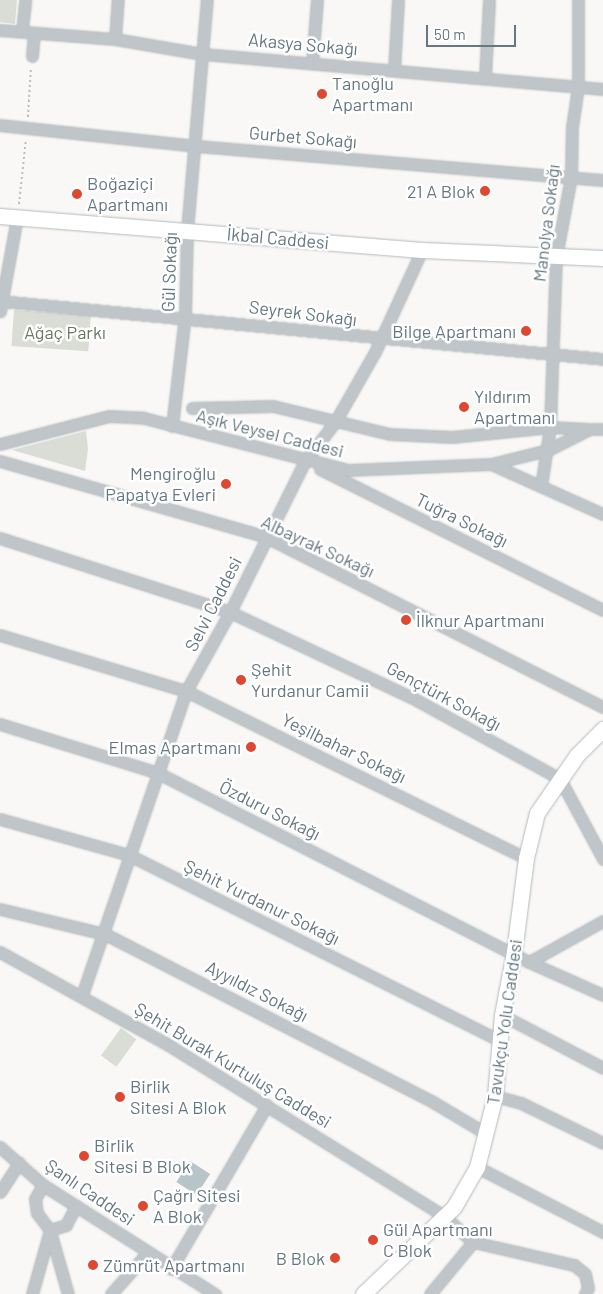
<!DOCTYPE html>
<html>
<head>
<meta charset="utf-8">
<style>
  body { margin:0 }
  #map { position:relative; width:603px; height:1294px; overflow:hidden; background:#f9f8f6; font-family:Barlow,sans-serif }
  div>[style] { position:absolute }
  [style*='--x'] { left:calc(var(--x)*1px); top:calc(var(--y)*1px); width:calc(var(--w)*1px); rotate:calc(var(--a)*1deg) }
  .green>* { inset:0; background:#d9ddd5; transform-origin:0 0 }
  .water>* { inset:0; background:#b7c5c8; transform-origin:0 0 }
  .path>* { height:2px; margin-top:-1px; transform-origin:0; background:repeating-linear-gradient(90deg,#babec0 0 2.5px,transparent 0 5px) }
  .roads { filter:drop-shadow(0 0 1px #b3b9bc) drop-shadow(0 0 1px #b3b9bc) }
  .minor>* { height:11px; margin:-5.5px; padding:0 5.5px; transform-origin:5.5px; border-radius:5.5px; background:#bfc5c8 }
  .major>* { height:15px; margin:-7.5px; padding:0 7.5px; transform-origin:7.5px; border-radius:7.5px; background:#fff }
  .dots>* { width:14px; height:14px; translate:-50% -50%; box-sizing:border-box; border:2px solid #fff; border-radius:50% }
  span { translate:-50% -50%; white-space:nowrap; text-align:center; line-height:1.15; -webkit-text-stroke:5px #fff; paint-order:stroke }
  .street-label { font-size:18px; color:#657780 }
  .poi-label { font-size:18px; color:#657780 }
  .left { translate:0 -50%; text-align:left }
  .right { translate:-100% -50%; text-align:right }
  .park-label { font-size:18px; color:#697863 }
  .scale { position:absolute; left:426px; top:25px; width:90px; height:22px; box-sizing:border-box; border:2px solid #657780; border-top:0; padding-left:6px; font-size:15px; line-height:18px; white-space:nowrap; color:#657780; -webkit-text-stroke:4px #fff; paint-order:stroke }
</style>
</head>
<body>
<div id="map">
  <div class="green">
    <i style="clip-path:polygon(0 0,17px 0,15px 24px,0 22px)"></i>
    <i style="left:14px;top:310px;width:77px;height:36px;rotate:4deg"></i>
    <i style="clip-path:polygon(86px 431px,88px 449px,85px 471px,12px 450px)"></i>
    <i style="left:121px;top:1028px;width:19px;height:34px;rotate:36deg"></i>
  </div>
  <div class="water">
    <i style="left:190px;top:1161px;width:24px;height:25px;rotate:33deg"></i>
  </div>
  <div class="path">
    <i style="--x:28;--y:117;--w:50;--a:-86.6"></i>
    <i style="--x:19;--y:204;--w:65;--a:-83.9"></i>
  </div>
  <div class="roads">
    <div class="minor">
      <i style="--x:0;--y:30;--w:115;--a:4.5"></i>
      <i style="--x:115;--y:39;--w:89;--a:9.7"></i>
      <i style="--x:203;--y:54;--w:402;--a:5"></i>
      <i style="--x:22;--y:31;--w:31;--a:-84"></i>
      <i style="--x:115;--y:39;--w:39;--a:-86"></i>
      <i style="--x:32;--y:56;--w:23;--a:-85"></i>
      <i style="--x:312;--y:63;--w:63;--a:-85.5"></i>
      <i style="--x:394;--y:70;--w:70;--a:-86.7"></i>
      <i style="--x:485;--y:77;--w:77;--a:-87"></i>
      <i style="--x:0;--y:125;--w:197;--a:6.1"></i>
      <i style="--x:196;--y:146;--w:408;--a:4.8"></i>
      <i style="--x:0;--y:301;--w:606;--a:5.49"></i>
      <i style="--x:0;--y:311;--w:96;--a:-79.7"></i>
      <i style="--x:192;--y:408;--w:81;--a:-1.4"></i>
      <i style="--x:273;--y:406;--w:120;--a:13.5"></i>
      <i style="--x:390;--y:434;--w:62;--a:2.8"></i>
      <i style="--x:452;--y:437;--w:99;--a:-5.8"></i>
      <i style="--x:550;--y:427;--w:38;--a:3"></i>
      <i style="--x:172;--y:426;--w:111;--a:-83.3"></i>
      <i style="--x:185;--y:316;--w:85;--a:-88.7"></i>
      <i style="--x:187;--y:231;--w:232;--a:-85.1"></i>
      <i style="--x:0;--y:444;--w:113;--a:-14.4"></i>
      <i style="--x:109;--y:416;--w:35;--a:3"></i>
      <i style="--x:144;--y:418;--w:211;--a:14.3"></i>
      <i style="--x:348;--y:470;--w:143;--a:-2.4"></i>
      <i style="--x:491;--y:464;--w:59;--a:-13.8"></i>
      <i style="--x:548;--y:450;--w:47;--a:-26.6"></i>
      <i style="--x:590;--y:429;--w:13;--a:0"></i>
      <i style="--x:0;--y:461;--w:277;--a:15.9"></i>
      <i style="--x:266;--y:537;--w:377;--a:26.8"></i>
      <i style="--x:491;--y:464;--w:123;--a:24.1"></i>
      <i style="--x:320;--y:469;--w:316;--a:26.5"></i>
      <i style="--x:541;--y:486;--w:60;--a:-81.3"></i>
      <i style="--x:550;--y:427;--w:170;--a:-88"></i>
      <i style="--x:556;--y:257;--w:81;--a:-79.4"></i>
      <i style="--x:571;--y:177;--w:50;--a:-88.9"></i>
      <i style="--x:572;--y:127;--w:40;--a:-81.5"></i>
      <i style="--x:578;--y:87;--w:87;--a:-90"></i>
      <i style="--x:0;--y:538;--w:242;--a:17.8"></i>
      <i style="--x:230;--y:612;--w:200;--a:25.2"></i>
      <i style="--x:411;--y:697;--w:170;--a:28.8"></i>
      <i style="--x:560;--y:779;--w:91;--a:61.7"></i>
      <i style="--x:0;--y:635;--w:194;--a:16.8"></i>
      <i style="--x:186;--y:691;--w:379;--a:26.2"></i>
      <i style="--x:0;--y:724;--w:165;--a:17.2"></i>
      <i style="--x:158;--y:773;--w:416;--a:27"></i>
      <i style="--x:529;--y:962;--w:81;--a:24"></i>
      <i style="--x:0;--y:819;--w:134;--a:15.6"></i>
      <i style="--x:129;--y:855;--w:413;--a:26.6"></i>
      <i style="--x:0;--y:909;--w:108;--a:13.4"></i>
      <i style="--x:105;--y:934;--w:369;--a:27.1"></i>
      <i style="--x:433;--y:1102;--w:63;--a:30.7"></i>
      <i style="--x:0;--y:952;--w:194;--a:28.9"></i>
      <i style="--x:170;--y:1046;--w:322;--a:31.8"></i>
      <i style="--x:444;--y:1216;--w:39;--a:42"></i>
      <i style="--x:473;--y:1242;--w:67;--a:129.6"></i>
      <i style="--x:529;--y:962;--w:85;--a:-29"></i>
      <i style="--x:82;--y:995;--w:321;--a:-71.1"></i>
      <i style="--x:186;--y:691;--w:90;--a:-60.9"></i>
      <i style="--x:230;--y:612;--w:169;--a:-63.6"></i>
      <i style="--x:305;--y:461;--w:49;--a:-52.4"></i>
      <i style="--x:335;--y:422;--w:81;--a:-60.3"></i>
      <i style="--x:375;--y:352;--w:112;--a:-65.3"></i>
      <i style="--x:502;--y:1015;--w:114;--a:27.7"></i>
      <i style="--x:495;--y:1096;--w:27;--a:15"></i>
      <i style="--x:521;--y:1103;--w:91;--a:26"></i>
      <i style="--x:0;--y:1147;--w:57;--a:41.5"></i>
      <i style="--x:43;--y:1185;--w:204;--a:32.4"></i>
      <i style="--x:477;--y:1167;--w:142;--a:27.3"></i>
      <i style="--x:43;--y:1185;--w:16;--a:120"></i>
      <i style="--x:35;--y:1199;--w:14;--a:82"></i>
      <i style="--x:37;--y:1213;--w:21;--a:53"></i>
      <i style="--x:0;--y:1192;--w:35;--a:-57"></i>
      <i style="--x:50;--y:1230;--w:17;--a:-17"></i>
      <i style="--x:66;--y:1225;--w:22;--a:-63"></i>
      <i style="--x:50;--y:1231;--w:66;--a:74.1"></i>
      <i style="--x:473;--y:1242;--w:104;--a:12.8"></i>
      <i style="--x:574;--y:1265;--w:14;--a:39"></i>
      <i style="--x:585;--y:1274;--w:14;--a:78"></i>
      <i style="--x:588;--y:1288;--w:7;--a:117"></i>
      <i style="--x:171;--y:1269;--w:190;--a:-59.7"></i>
      <i style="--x:32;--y:1294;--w:66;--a:-74.3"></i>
      <i style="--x:111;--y:1294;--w:56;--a:-48.6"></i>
    </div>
    <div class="major">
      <i style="--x:0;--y:216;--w:423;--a:4.6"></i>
      <i style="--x:422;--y:250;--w:181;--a:2.5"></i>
      <i style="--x:363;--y:1294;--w:126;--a:-43.7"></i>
      <i style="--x:454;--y:1207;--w:46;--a:-60.1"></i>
      <i style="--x:477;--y:1167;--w:73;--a:-75.8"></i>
      <i style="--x:495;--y:1096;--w:81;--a:-85.1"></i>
      <i style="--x:502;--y:1015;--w:64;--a:-79.2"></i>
      <i style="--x:514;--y:952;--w:95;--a:-82.7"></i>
      <i style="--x:526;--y:858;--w:46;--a:-76.3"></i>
      <i style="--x:537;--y:813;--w:70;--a:-55.4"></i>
      <i style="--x:577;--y:755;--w:37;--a:-45"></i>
    </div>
  </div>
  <div class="dots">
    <i style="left:322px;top:94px;background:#de4831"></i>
    <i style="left:485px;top:191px;background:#de4831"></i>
    <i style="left:77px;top:194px;background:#de4831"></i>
    <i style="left:526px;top:331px;background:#de4831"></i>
    <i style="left:464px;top:407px;background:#de4831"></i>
    <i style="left:226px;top:484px;background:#de4831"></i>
    <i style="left:406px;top:620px;background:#de4831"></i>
    <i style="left:241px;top:680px;background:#de4831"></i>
    <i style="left:251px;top:747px;background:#de4831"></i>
    <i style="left:120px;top:1097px;background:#de4831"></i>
    <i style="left:84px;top:1156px;background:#de4831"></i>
    <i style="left:143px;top:1206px;background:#de4831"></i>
    <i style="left:373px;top:1240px;background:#de4831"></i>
    <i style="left:335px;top:1258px;background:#de4831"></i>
    <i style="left:93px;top:1265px;background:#de4831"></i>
  </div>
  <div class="street-label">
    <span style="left:303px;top:44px;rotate:5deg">Akasya Sokağı</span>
    <span style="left:303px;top:137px;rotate:5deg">Gurbet Sokağı</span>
    <span style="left:546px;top:223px;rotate:-83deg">Manolya Sokağı</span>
    <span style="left:278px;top:238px;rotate:5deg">İkbal Caddesi</span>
    <span style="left:169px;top:272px;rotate:-88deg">Gül Sokağı</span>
    <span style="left:303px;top:313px;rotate:7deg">Seyrek Sokağı</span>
    <span style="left:270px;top:433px;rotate:14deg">Aşık Veysel Caddesi</span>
    <span style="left:462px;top:520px;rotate:26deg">Tuğra Sokağı</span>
    <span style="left:318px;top:546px;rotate:25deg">Albayrak Sokağı</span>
    <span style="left:213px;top:604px;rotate:-63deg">Selvi Caddesi</span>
    <span style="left:444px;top:696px;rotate:28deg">Gençtürk Sokağı</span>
    <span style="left:344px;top:748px;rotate:26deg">Yeşilbahar Sokağı</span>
    <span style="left:270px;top:810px;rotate:27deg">Özduru Sokağı</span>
    <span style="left:262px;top:902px;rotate:26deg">Şehit Yurdanur Sokağı</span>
    <span style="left:257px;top:991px;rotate:27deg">Ayyıldız Sokağı</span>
    <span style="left:504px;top:1022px;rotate:-82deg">Tavukçu Yolu Caddesi</span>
    <span style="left:233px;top:1065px;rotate:31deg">Şehit Burak Kurtuluş Caddesi</span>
    <span style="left:90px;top:1192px;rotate:34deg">Şanlı Caddesi</span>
  </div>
  <div class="poi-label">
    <span class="left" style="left:332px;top:94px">Tanoğlu<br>Apartmanı</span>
    <span class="left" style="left:87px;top:194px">Boğaziçi<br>Apartmanı</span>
    <span class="right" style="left:475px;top:191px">21 A Blok</span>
    <span class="right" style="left:516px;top:331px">Bilge Apartmanı</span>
    <span class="left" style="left:474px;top:407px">Yıldırım<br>Apartmanı</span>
    <span class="right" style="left:216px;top:484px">Mengiroğlu<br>Papatya Evleri</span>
    <span class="left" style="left:416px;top:620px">İlknur Apartmanı</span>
    <span class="left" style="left:251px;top:680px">Şehit<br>Yurdanur Camii</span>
    <span class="right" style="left:241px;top:747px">Elmas Apartmanı</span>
    <span class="left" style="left:130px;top:1097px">Birlik<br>Sitesi A Blok</span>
    <span class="left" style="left:94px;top:1156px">Birlik<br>Sitesi B Blok</span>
    <span class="left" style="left:153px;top:1206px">Çağrı Sitesi<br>A Blok</span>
    <span class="left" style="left:383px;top:1240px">Gül Apartmanı<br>C Blok</span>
    <span class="right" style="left:325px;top:1258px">B Blok</span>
    <span class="left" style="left:103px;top:1265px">Zümrüt Apartmanı</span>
  </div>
  <div class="park-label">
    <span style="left:65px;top:332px">Ağaç Parkı</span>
  </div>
  <div class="scale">50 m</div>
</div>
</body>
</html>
